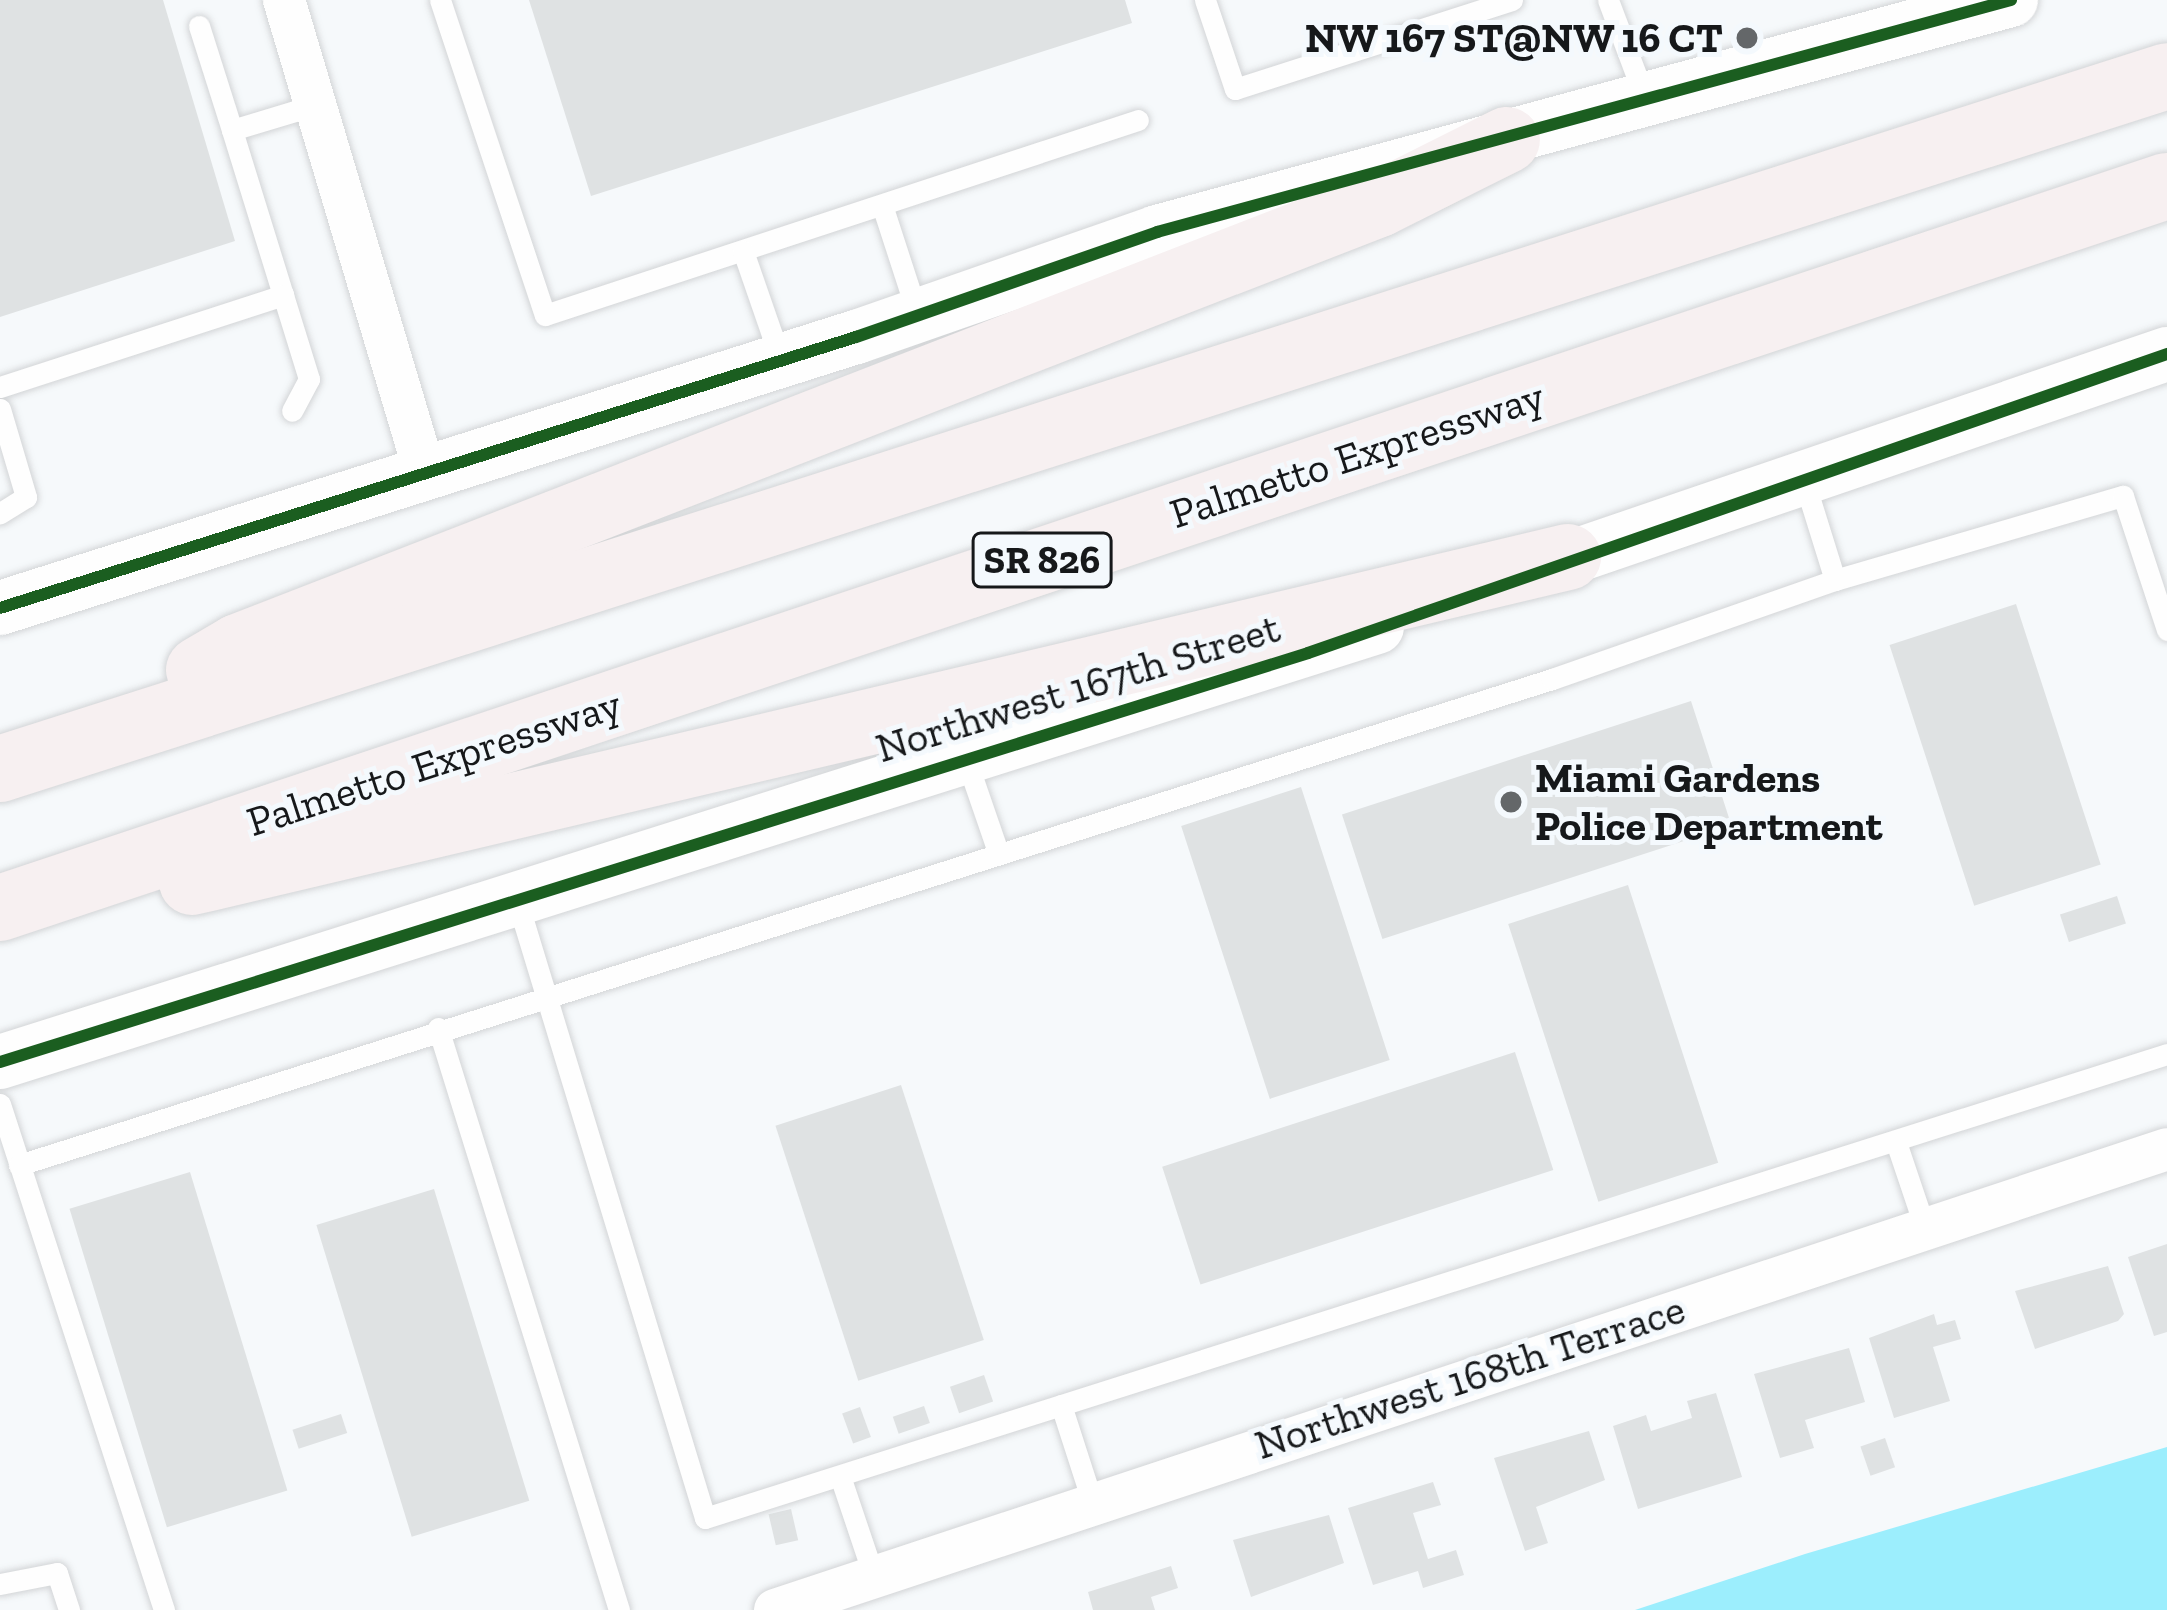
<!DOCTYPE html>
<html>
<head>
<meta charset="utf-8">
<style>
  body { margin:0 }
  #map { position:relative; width:2167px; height:1610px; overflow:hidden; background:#f6f9fb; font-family:"Zilla Slab",serif }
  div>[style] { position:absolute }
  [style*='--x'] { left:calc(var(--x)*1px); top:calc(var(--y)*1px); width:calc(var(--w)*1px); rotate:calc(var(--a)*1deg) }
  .water>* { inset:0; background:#9ceefd }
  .building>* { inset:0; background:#dfe2e3; transform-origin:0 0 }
  .roads { filter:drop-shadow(0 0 3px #d3d5d7) drop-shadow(0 0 3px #d3d5d7) }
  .service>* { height:21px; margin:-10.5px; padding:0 10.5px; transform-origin:10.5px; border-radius:10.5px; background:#fefefe }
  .minor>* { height:42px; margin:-21px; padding:0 21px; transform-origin:21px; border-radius:21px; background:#fefefe }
  .tertiary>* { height:54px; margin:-27px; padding:0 27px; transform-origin:27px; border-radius:27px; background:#fefefe }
  .motorway>* { height:66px; margin:-33px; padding:0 33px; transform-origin:33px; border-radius:33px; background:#f7f0f1 }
  .cycleway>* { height:12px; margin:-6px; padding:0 6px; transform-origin:6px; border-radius:6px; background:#1b5e20 }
  .dots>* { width:33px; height:33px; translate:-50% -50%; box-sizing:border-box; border:6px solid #f4f9fd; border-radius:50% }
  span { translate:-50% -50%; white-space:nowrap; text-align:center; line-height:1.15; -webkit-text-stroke:10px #f4f9fd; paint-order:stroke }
  .shield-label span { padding:3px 9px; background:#f4f9fd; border:3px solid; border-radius:9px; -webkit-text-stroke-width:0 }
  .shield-label { font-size:39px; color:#16181a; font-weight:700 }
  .poi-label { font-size:42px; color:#16181a; font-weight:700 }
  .right { translate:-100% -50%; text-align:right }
  .left { translate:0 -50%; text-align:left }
  .street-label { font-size:42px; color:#16181a }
</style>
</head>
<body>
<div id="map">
  <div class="water">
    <i style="clip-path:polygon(2167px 1447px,2167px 1610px,1635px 1610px,1805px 1554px)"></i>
  </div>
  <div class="building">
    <i style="clip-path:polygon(0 0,163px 0,235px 241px,0 317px)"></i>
    <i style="clip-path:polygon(529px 0,1125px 0,1132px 23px,591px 196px)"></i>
    <i style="left:2016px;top:604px;width:274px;height:133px;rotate:72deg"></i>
    <i style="left:1691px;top:701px;width:131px;height:367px;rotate:72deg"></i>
    <i style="left:1301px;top:787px;width:287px;height:126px;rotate:72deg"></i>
    <i style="left:1628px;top:885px;width:292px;height:126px;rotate:72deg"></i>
    <i style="left:2117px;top:896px;width:29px;height:60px;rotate:72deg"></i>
    <i style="left:1515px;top:1052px;width:124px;height:371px;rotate:72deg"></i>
    <i style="left:901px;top:1085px;width:268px;height:132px;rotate:72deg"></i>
    <i style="left:190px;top:1172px;width:333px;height:126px;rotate:73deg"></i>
    <i style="left:434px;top:1189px;width:326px;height:123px;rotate:73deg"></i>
    <i style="clip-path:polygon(2167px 1244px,2167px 1332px,2154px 1336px,2128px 1257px)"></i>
    <i style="clip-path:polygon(2108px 1266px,2124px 1314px,2118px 1321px,2035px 1349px,2015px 1291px)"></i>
    <i style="clip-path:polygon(1934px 1314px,1937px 1325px,1955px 1320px,1961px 1339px,1933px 1347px,1950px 1401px,1894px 1418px,1869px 1338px)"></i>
    <i style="clip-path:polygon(1849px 1348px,1865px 1402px,1805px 1420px,1814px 1448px,1780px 1458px,1754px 1374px)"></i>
    <i style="left:984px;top:1375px;width:28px;height:36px;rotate:71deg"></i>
    <i style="clip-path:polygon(1716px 1393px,1742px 1477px,1638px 1509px,1613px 1426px,1646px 1415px,1651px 1431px,1692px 1418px,1687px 1401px)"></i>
    <i style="left:924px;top:1406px;width:18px;height:33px;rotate:71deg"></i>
    <i style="left:860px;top:1407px;width:32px;height:19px;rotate:70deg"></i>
    <i style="left:341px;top:1414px;width:20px;height:51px;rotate:72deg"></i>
    <i style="clip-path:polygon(1589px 1431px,1605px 1480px,1536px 1507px,1548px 1543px,1525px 1551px,1494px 1458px)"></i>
    <i style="left:1885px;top:1438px;width:31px;height:26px;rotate:71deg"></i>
    <i style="clip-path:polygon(1433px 1482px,1441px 1505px,1413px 1513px,1428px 1559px,1456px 1550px,1464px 1575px,1423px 1588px,1418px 1571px,1373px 1585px,1348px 1508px)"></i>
    <i style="left:791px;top:1509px;width:32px;height:23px;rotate:77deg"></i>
    <i style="clip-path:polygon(1329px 1515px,1344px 1563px,1251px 1597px,1233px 1540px)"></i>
    <i style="clip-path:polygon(1171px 1566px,1178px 1588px,1151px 1597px,1155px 1610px,1093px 1610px,1088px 1592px)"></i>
  </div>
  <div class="roads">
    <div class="service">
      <i style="--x:440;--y:0;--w:332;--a:71.6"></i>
      <i style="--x:545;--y:315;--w:624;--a:-18.2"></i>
      <i style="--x:1205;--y:0;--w:94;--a:71.4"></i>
      <i style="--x:1235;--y:89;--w:291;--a:-17.8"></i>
      <i style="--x:1608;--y:0;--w:108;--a:69.4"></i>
      <i style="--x:199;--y:26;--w:109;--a:72.4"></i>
      <i style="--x:882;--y:205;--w:114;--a:72"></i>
      <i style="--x:743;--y:251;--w:113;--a:70.9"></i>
      <i style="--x:283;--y:295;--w:173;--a:-107.2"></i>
      <i style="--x:232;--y:130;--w:87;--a:-16.8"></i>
      <i style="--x:0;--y:387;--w:298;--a:-18"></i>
      <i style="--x:283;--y:295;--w:88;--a:72.8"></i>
      <i style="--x:309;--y:379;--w:36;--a:118"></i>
      <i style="--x:0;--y:409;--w:92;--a:73.5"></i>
      <i style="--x:26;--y:497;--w:31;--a:148"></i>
      <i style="--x:1835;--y:580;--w:300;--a:-16.3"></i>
      <i style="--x:2123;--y:496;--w:141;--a:71.8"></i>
      <i style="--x:965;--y:756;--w:102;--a:71"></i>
      <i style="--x:516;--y:897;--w:649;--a:73.07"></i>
      <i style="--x:705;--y:1518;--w:1534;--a:-17.61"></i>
      <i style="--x:438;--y:1028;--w:609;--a:72.72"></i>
      <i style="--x:0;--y:1104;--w:532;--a:72.04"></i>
      <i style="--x:1896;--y:1142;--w:91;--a:71.4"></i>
      <i style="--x:19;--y:1165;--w:1608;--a:-17.59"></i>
      <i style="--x:1552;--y:679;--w:300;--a:-19.3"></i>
      <i style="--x:1835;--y:580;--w:108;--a:-107.3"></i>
      <i style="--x:1061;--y:1405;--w:101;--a:72.1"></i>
      <i style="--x:840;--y:1476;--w:103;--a:71.4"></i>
      <i style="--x:0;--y:1584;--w:58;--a:-10.9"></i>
      <i style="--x:57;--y:1573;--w:39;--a:72"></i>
    </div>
    <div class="minor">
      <i style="--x:284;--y:0;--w:494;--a:73.4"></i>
      <i style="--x:775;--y:1610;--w:1466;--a:-18.32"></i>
    </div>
    <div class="tertiary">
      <i style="--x:1528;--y:572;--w:675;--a:-18.84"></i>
      <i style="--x:0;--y:608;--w:898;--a:-17.57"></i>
      <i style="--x:856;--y:337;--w:319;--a:-19.2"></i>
      <i style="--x:1157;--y:232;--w:885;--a:-15.2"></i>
      <i style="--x:0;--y:1062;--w:1444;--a:-17.53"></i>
    </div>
    <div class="motorway">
      <i style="--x:199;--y:670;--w:45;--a:-30.5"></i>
      <i style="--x:238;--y:647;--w:1224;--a:-21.22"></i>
      <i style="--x:1379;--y:204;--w:143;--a:-26.6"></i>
      <i style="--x:0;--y:769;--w:2275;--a:-17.73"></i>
      <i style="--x:192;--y:882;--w:1414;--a:-13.29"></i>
      <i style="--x:0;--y:908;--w:2284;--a:-18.43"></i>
    </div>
  </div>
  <div class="cycleway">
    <i style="--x:0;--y:608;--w:898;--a:-17.57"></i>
    <i style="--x:856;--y:337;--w:319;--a:-19.2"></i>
    <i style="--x:1157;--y:232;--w:885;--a:-15.2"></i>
    <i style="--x:0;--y:1062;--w:1370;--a:-17.36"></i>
    <i style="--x:1308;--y:653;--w:910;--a:-19.19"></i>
  </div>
  <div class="dots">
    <i style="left:1747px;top:38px;background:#646769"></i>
    <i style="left:1511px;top:802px;background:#646769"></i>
  </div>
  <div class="shield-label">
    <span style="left:1042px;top:560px">SR 826</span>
  </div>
  <div class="poi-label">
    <span class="right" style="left:1723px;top:38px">NW 167 ST@NW 16 CT</span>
    <span class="left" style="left:1535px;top:802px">Miami Gardens<br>Police Department</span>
  </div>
  <div class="street-label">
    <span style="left:1357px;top:455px;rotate:-18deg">Palmetto Expressway</span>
    <span style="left:1078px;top:688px;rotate:-17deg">Northwest 167th Street</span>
    <span style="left:434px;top:763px;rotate:-18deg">Palmetto Expressway</span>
    <span style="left:1470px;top:1377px;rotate:-18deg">Northwest 168th Terrace</span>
  </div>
</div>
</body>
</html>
